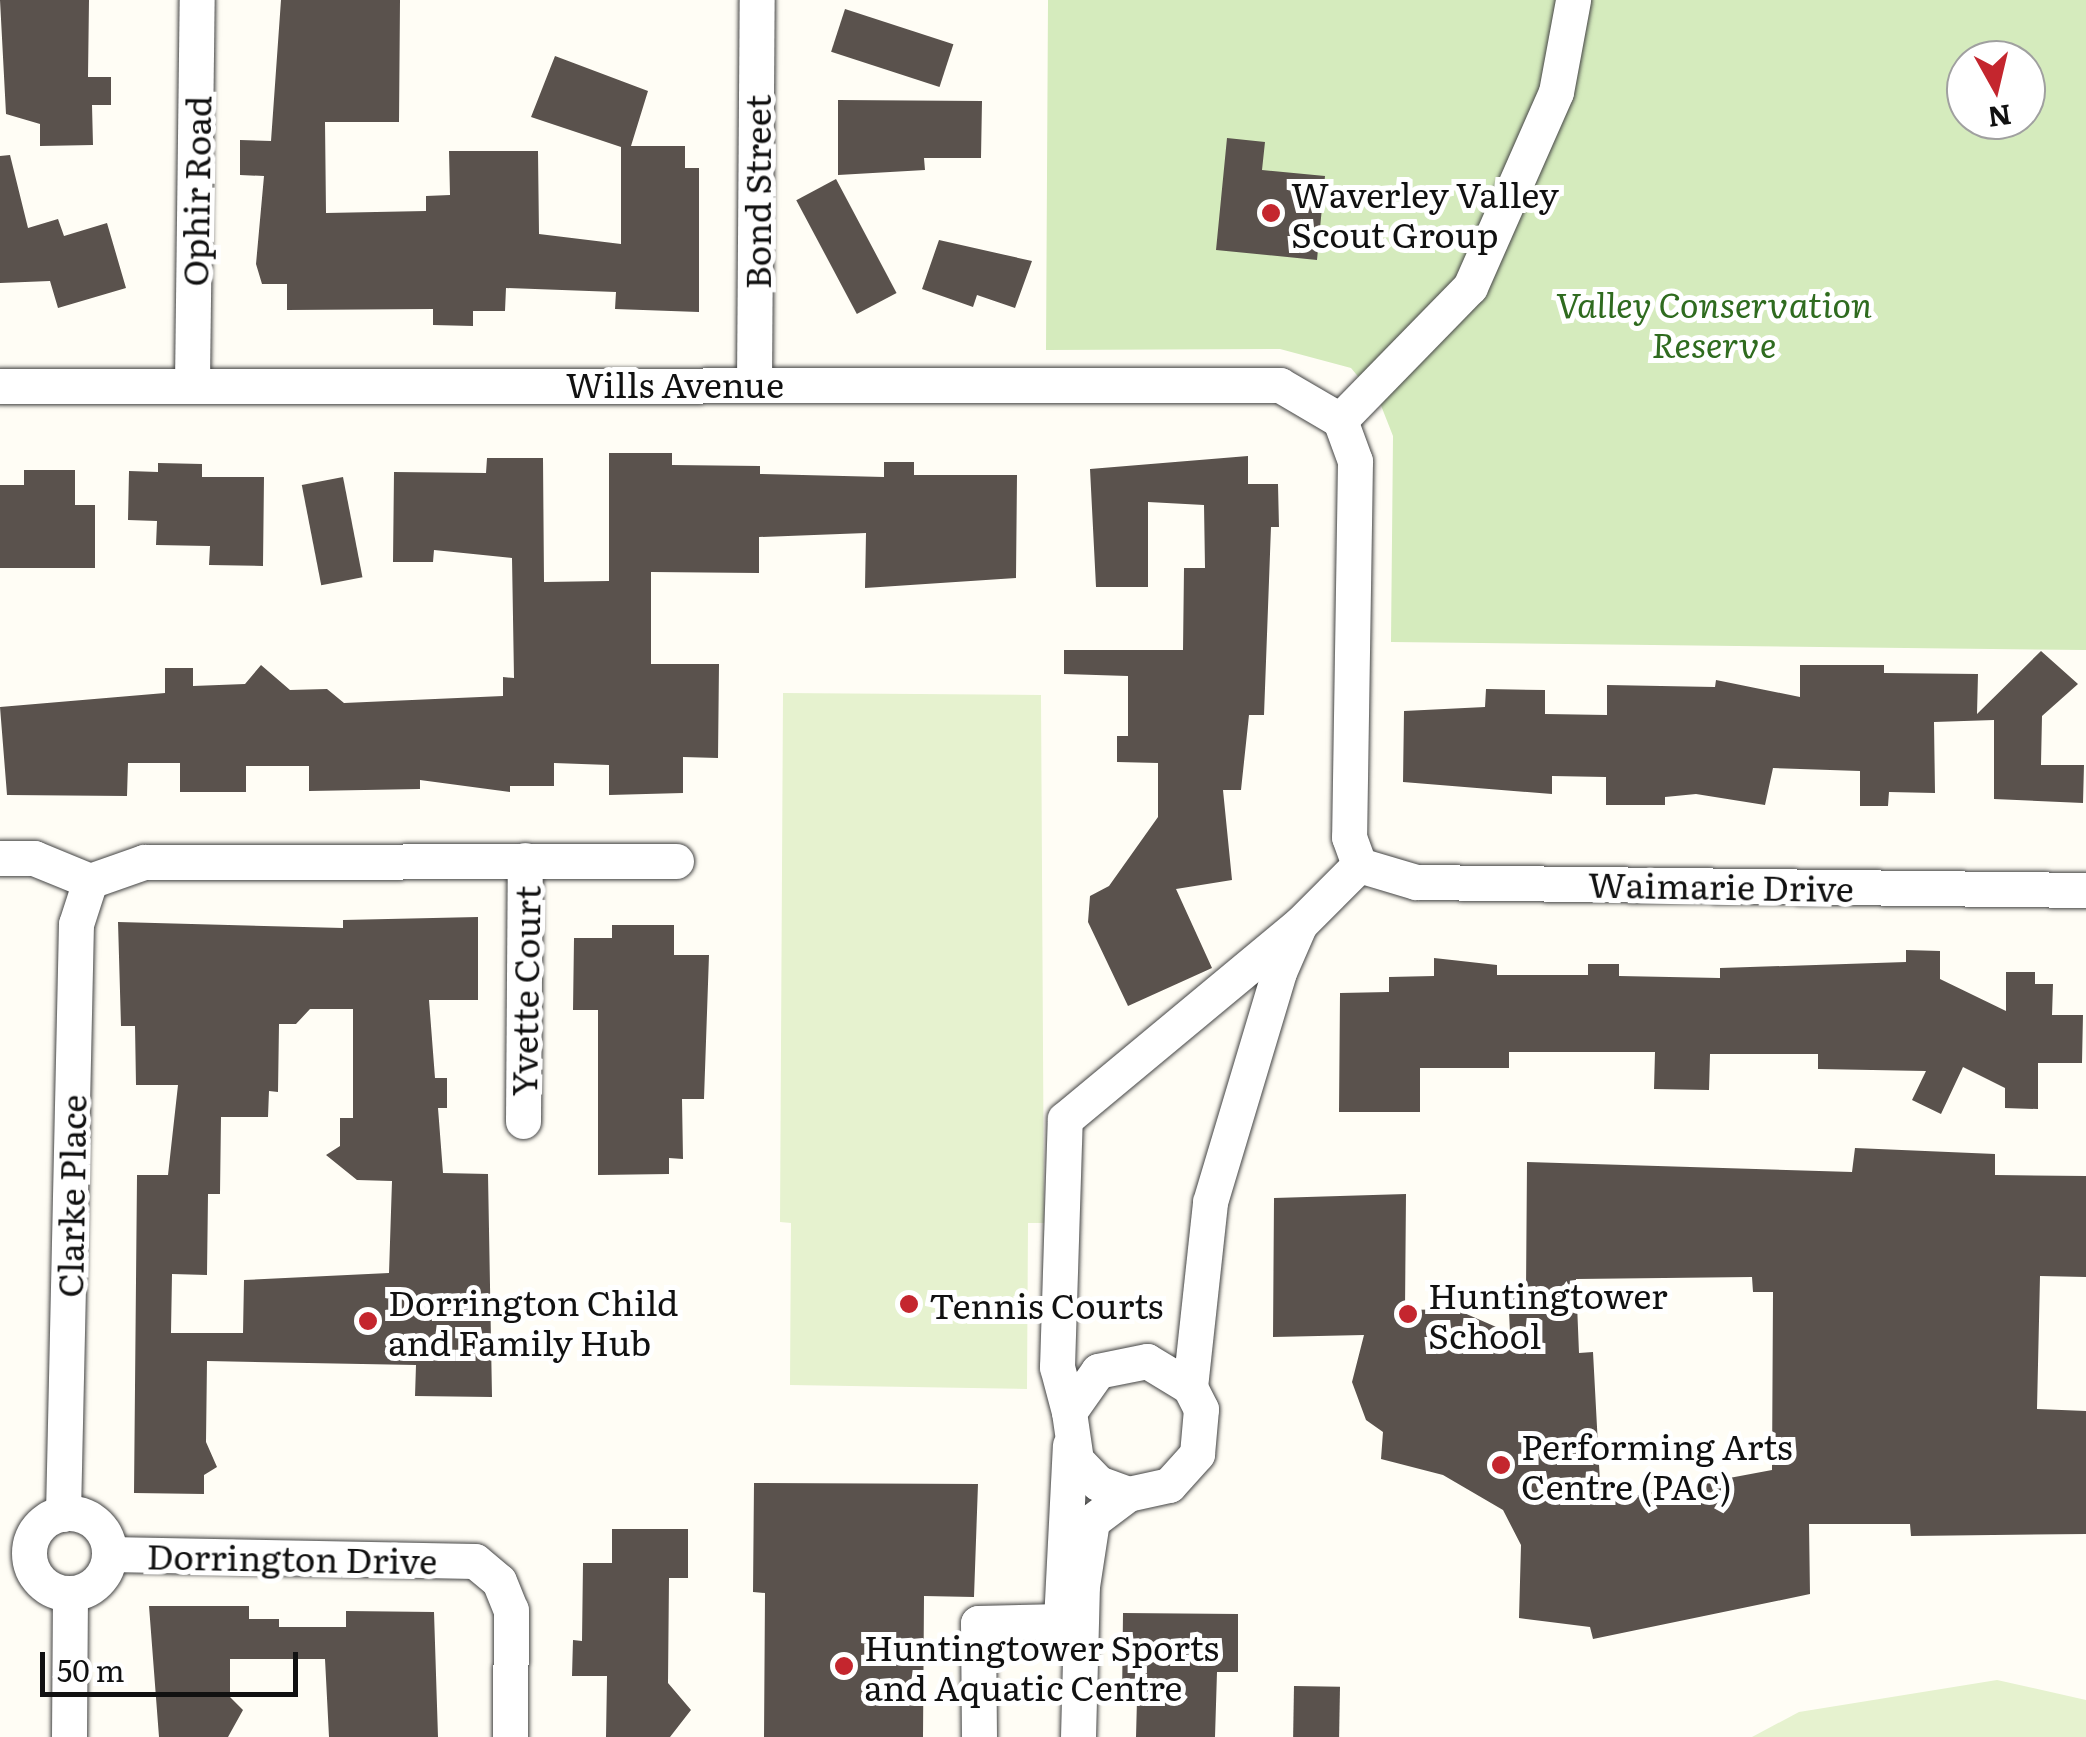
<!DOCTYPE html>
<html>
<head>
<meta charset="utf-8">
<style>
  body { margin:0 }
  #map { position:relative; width:2086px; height:1737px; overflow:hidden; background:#fffdf5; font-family:Literata,serif }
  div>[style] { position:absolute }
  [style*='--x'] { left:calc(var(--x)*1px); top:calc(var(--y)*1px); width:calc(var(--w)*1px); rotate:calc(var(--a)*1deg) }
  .green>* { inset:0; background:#d5ebbd }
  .pitch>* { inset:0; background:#e6f2cf }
  .building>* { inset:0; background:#5a524d; transform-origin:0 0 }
  .roads { filter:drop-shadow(0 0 2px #444) drop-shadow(0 0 2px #444) }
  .minor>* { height:35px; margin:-17.5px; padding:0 17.5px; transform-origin:17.5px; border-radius:17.5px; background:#fff }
  .minor>.ring { margin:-17.5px; padding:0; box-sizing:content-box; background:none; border:35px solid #fff; border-radius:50% }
  .dots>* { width:28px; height:28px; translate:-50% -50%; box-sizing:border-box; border:5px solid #fff; border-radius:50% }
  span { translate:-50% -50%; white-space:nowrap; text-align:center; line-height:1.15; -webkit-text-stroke:10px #fff; paint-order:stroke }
  .street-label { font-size:35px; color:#111 }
  .poi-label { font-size:35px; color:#111 }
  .left { translate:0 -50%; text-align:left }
  .park-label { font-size:35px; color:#2f6b1f; font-style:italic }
  .north { position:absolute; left:1946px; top:40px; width:100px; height:100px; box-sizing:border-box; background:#fff; border:2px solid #a0a0a0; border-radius:50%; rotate:172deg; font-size:28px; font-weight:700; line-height:40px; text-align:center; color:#111 }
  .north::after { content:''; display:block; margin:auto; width:35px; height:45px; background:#c4262e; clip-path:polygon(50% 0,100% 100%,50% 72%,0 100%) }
  .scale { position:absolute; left:40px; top:1652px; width:258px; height:45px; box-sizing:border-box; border:5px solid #111; border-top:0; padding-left:12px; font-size:30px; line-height:35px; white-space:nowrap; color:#111; -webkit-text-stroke:8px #fff; paint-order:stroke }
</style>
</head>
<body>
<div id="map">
  <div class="green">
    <i style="clip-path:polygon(evenodd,1048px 0,2086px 0,2086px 650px,1391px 642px,1393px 436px,1380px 403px,1351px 368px,1280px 349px,1046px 350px,1048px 0,1966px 60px,2026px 60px,2026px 120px,1966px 120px,1966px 60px)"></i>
  </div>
  <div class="pitch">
    <i style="clip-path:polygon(783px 693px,1041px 695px,1044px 1223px,1028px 1223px,1027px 1389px,790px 1385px,791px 1223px,780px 1222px)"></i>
    <i style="clip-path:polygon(1997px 1680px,2086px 1700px,2086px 1737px,1752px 1737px,1799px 1712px)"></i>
  </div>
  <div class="building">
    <i style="clip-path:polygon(0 0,89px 0,88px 77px,111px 77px,111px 105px,92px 105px,93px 145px,40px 146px,40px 124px,6px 114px)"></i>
    <i style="clip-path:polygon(281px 0,400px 0,399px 122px,325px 122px,326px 213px,426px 211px,426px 196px,450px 195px,449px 151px,538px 151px,539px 234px,621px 244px,621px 147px,531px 117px,555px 56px,648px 91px,631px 146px,685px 146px,685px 168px,699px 168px,699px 312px,615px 309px,616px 292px,506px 288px,505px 311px,473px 311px,473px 326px,433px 325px,433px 309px,287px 310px,287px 284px,262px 284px,256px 264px,264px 176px,240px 175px,240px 140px,271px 141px)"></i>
    <i style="left:845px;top:9px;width:114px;height:45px;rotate:18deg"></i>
    <i style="clip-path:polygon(838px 100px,982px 101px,981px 158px,924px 158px,925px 170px,838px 175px)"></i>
    <i style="clip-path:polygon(1227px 138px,1265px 142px,1262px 170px,1325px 176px,1317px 260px,1216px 250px)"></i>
    <i style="clip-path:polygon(10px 155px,28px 228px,58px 219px,64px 236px,107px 223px,126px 288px,58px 308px,50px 281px,0 283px,0 156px)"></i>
    <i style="left:836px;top:179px;width:129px;height:45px;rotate:62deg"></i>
    <i style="clip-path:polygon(939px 240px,1032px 261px,1015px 308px,977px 295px,973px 307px,922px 289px)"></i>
    <i style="clip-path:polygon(609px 453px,672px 453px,672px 465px,760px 466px,760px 474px,884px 477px,884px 462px,914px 462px,914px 475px,1017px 475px,1016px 578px,865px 588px,866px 533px,759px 537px,759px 573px,651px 572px,651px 664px,719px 664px,718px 758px,683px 757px,683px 793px,609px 795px,609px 765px,554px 763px,554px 786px,510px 786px,510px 792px,420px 780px,420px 789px,309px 791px,309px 766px,246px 766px,246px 792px,180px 792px,180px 763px,128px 763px,127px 796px,7px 795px,0 707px,165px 693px,165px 668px,193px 668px,193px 686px,245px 684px,261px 665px,290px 690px,327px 689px,344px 703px,503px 696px,503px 677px,514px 678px,512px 558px,434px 550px,433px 562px,393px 562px,394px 472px,486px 473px,487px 458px,543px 458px,544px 582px,609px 581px)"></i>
    <i style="clip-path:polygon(1248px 456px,1248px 484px,1278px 484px,1279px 527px,1271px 527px,1264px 715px,1249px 715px,1241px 790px,1223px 790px,1232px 880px,1176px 889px,1212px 968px,1128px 1006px,1088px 922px,1090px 896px,1109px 886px,1158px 817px,1158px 763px,1117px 762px,1117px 736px,1128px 736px,1128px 676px,1064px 674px,1064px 650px,1183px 650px,1184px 568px,1205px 568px,1204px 505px,1148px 502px,1148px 587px,1096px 587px,1090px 469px)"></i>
    <i style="clip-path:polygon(158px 463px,202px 464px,202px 477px,264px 477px,263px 566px,209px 565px,210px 546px,156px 545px,157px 521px,128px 520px,129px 471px,158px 472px)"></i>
    <i style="clip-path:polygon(24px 470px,75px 470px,75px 505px,95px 505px,95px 568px,0 568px,0 485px,24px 485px)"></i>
    <i style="left:343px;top:477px;width:102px;height:42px;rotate:79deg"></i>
    <i style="clip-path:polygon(2041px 651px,2078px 684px,2042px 716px,2041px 765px,2084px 765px,2083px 803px,1994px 799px,1994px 720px,1934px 722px,1935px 793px,1889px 792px,1888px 806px,1860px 806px,1860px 771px,1773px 768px,1765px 805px,1696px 794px,1665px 797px,1665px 805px,1606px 805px,1606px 777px,1552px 776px,1552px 794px,1403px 782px,1404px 711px,1485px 707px,1486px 689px,1545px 690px,1545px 714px,1607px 715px,1607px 685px,1715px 687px,1716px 680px,1800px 697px,1800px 665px,1884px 665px,1884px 673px,1978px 674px,1977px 714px)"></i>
    <i style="clip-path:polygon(evenodd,478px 917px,478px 1000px,429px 1000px,435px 1078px,447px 1078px,447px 1108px,438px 1108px,443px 1173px,488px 1174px,492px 1397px,415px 1396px,416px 1365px,207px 1361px,206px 1442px,217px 1467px,204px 1475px,204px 1494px,134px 1493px,137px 1175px,168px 1175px,178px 1085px,136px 1085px,135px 1026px,121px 1026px,118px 922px,343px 928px,343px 920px,478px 917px,310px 1009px,353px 1009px,353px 1118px,340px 1118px,340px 1146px,326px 1155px,357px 1180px,392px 1181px,389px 1273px,244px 1280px,243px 1333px,171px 1333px,172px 1274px,207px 1275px,208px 1194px,220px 1194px,221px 1117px,268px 1117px,269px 1091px,278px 1092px,279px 1024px,296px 1024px,310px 1009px)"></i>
    <i style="clip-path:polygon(612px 925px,674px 925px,674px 955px,709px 955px,704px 1099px,682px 1099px,683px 1159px,669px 1158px,669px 1174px,598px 1175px,598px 1010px,573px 1010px,574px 938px,612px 938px)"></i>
    <i style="clip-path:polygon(1906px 950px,1940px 951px,1940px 979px,2006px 1011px,2006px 972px,2035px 972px,2035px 984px,2053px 984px,2052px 1015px,2083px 1015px,2082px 1063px,2038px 1063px,2038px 1109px,2005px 1108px,2005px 1088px,1963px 1067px,1941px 1114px,1912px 1100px,1926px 1071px,1818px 1069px,1818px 1054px,1710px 1054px,1709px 1090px,1654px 1089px,1655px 1052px,1509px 1052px,1509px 1068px,1420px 1068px,1420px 1112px,1339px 1112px,1340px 993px,1389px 992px,1389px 977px,1434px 976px,1434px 958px,1497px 965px,1497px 975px,1588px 975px,1588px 964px,1619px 964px,1619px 976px,1720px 978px,1720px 968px,1906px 962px)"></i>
    <i style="clip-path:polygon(evenodd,1855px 1148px,1995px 1154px,1995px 1175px,2086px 1176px,2086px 1277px,2040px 1276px,2037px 1409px,2086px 1411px,2086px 1534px,1911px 1536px,1910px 1524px,1809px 1524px,1810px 1594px,1593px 1639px,1590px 1627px,1519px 1618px,1521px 1545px,1503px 1510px,1443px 1475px,1381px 1459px,1383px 1432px,1366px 1420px,1352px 1382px,1364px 1335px,1273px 1337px,1274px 1198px,1406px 1194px,1405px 1310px,1455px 1309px,1510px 1333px,1508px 1290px,1526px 1290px,1527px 1162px,1852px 1172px,1855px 1148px,1752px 1277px,1753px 1292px,1773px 1292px,1772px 1470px,1601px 1502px,1593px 1352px,1579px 1353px,1576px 1279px,1752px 1277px)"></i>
    <i style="clip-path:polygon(754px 1483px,978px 1484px,974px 1597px,924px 1596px,923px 1737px,764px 1737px,765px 1593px,753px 1592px)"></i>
    <i style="clip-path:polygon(612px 1529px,688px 1529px,688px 1578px,669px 1578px,668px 1683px,691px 1710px,670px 1737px,606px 1737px,607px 1676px,572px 1676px,573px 1640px,582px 1641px,583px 1563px,612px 1563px)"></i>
    <i style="clip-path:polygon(149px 1606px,249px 1606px,249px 1619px,279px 1619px,279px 1627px,346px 1627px,346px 1611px,434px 1612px,438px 1737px,329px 1737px,325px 1659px,230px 1659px,230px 1697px,243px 1710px,228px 1737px,159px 1737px)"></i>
    <i style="clip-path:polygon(1123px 1613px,1238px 1614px,1238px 1672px,1217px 1672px,1215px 1737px,1136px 1737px,1137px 1699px,1122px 1700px)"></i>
    <i style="left:1294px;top:1686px;width:46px;height:51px;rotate:1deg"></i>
  </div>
  <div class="roads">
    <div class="minor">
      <i style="--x:192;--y:382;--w:382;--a:-89.3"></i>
      <i style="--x:754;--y:383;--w:383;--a:-89.6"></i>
      <i style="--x:0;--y:386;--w:1280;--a:-0.04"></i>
      <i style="--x:1280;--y:385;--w:69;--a:30.3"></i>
      <i style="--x:1340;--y:420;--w:44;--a:69.9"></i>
      <i style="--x:1355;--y:461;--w:376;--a:90.9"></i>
      <i style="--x:1349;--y:837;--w:30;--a:70"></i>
      <i style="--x:1359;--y:865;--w:59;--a:16.6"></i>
      <i style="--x:1416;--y:882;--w:670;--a:0.68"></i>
      <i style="--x:1340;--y:420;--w:186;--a:-45.7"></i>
      <i style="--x:1470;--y:287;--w:213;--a:-66.2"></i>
      <i style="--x:1556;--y:92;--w:94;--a:-79.5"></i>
      <i style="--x:0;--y:858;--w:34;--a:0"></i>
      <i style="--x:34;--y:858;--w:61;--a:22.3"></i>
      <i style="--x:523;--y:1121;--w:261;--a:-89.6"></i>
      <i style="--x:1190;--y:1387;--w:50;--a:-148.8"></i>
      <i style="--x:1147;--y:1361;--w:50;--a:168.5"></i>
      <i style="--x:1098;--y:1371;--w:50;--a:125.3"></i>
      <i style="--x:1069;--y:1412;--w:49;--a:81.7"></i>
      <i style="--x:1076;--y:1460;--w:32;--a:46"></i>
      <i style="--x:1098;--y:1483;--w:32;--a:20"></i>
      <i style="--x:1128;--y:1494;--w:42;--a:-12.4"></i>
      <i style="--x:1169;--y:1485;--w:42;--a:-47.9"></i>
      <i style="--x:1197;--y:1454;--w:45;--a:-84.9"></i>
      <i style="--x:1201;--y:1409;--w:25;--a:-117"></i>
      <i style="--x:1190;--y:1387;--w:186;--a:-83.8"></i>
      <i style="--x:1210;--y:1202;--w:240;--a:-73.3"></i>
      <i style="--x:1279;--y:972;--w:52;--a:-66.4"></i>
      <i style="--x:1300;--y:924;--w:83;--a:-45"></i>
      <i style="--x:1069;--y:1412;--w:47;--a:-104.9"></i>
      <i style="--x:1057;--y:1367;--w:248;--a:-88.2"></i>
      <i style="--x:1065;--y:1119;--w:305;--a:-39.7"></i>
      <i class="ring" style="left:29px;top:1513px;width:45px;height:45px"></i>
      <i style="--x:63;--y:1514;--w:590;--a:-88.74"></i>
      <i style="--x:76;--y:924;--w:45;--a:-72"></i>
      <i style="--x:90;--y:881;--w:57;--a:-19.4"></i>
      <i style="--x:144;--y:862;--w:532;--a:-0.11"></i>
      <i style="--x:109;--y:1554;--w:366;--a:1.1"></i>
      <i style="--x:475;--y:1561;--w:31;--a:40"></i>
      <i style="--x:499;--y:1581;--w:31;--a:68"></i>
      <i style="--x:511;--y:1610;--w:127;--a:90.5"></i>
      <i style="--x:69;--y:1737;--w:144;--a:-89.6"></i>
      <i style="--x:979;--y:1737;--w:114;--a:-90.5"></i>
      <i style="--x:978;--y:1623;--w:83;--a:-1.4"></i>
      <i style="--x:1061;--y:1621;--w:176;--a:-87.1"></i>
      <i style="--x:1078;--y:1737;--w:151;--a:-88.5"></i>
      <i style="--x:1082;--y:1586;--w:66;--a:-81.3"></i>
      <i style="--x:1092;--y:1521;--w:45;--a:-36.9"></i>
    </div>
  </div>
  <div class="dots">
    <i style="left:1271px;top:213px;background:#c4262e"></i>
    <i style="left:909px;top:1304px;background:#c4262e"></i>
    <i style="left:1408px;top:1314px;background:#c4262e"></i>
    <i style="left:368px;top:1321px;background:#c4262e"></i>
    <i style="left:1501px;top:1465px;background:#c4262e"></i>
    <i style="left:844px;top:1666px;background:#c4262e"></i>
  </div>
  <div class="street-label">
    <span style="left:195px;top:191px;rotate:-89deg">Ophir Road</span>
    <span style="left:756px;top:192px;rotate:-90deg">Bond Street</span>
    <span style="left:675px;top:383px">Wills Avenue</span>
    <span style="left:1721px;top:885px;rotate:1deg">Waimarie Drive</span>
    <span style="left:524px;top:991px;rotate:-89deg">Yvette Court</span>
    <span style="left:70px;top:1196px;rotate:-89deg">Clarke Place</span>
    <span style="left:292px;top:1557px;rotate:1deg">Dorrington Drive</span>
  </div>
  <div class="poi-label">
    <span class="left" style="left:1291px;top:213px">Waverley Valley<br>Scout Group</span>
    <span class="left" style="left:1428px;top:1314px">Huntingtower<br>School</span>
    <span class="left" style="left:388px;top:1321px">Dorrington Child<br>and Family Hub</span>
    <span class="left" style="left:929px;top:1304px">Tennis Courts</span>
    <span class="left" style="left:1521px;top:1465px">Performing Arts<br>Centre (PAC)</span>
    <span class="left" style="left:864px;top:1666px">Huntingtower Sports<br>and Aquatic Centre</span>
  </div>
  <div class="park-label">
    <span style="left:1714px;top:323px">Valley Conservation<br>Reserve</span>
  </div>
  <div class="north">N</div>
  <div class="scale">50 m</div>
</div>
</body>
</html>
